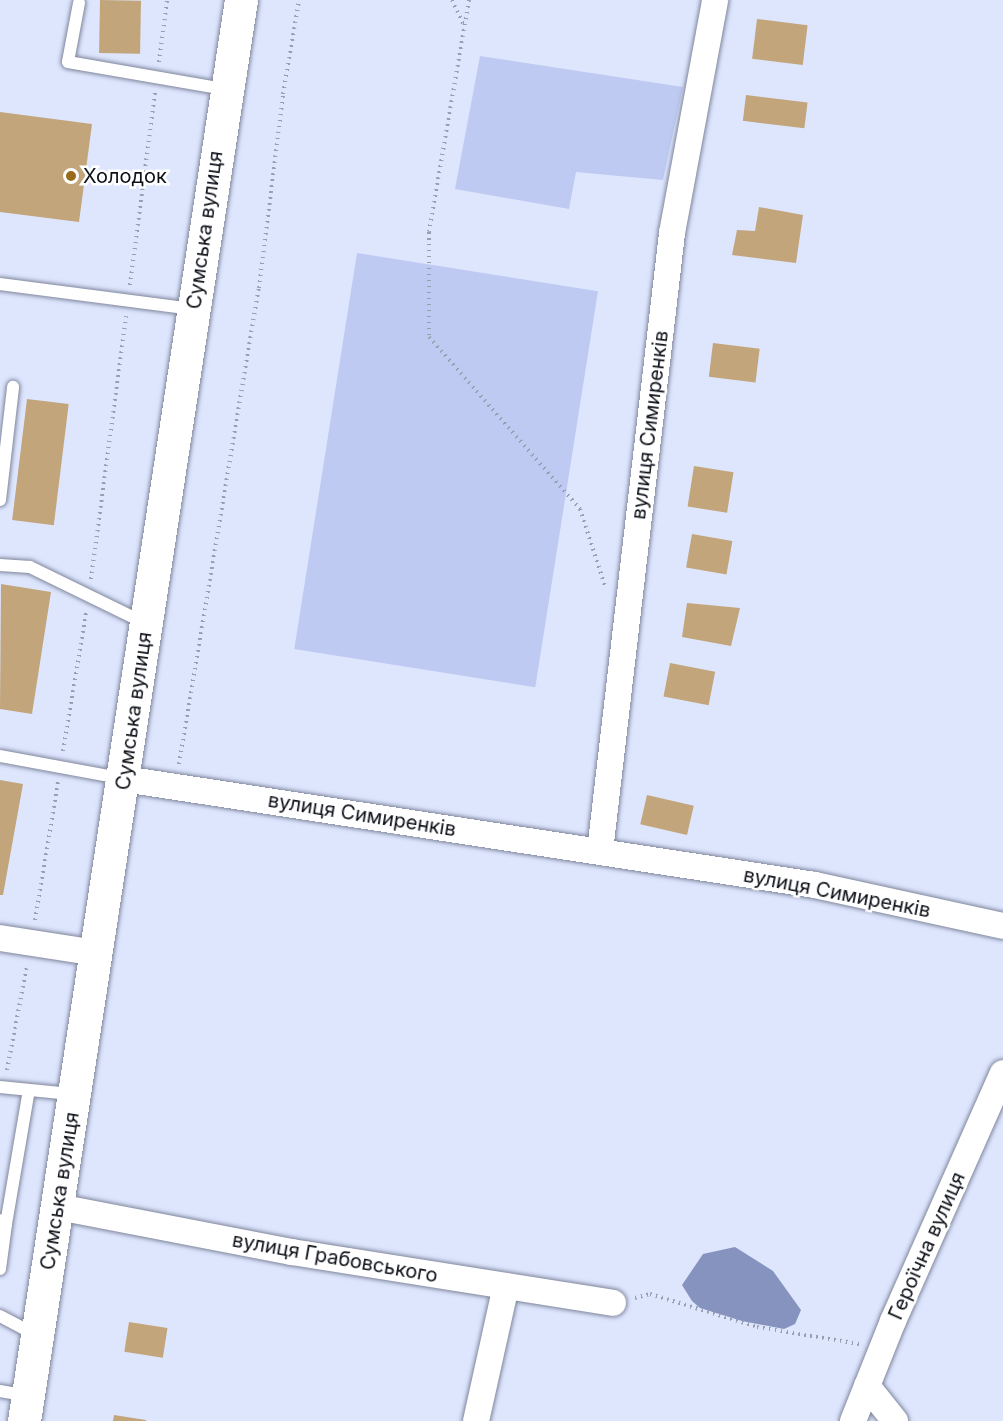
<!DOCTYPE html>
<html>
<head>
<meta charset="utf-8">
<style>
  body { margin:0 }
  #map { position:relative; width:1003px; height:1421px; overflow:hidden; background:#dee6fe; font-family:Inter,sans-serif }
  div>[style] { position:absolute }
  [style*='--x'] { left:calc(var(--x)*1px); top:calc(var(--y)*1px); width:calc(var(--w)*1px); rotate:calc(var(--a)*1deg) }
  .green>* { inset:0; background:#becaf1; transform-origin:0 0 }
  .water>* { inset:0; background:#8593be }
  .building>* { inset:0; background:#c2a57b; transform-origin:0 0 }
  .path>* { height:4px; margin-top:-2px; transform-origin:0; background:repeating-linear-gradient(90deg,#989fb1 0 1.5px,transparent 0 6px) }
  .roads { filter:drop-shadow(0 0 2px #7f869c) drop-shadow(0 0 2px #7f869c) }
  .service>* { height:12px; margin:-6px; padding:0 6px; transform-origin:6px; border-radius:6px; background:#fff }
  .minor>* { height:26px; margin:-13px; padding:0 13px; transform-origin:13px; border-radius:13px; background:#fff }
  .secondary>* { height:33px; margin:-16.5px; padding:0 16.5px; transform-origin:16.5px; border-radius:16.5px; background:#fff }
  .dots>* { width:16px; height:16px; translate:-50% -50%; box-sizing:border-box; border:3px solid #fff; border-radius:50% }
  span { translate:-50% -50%; white-space:nowrap; text-align:center; line-height:1.15; -webkit-text-stroke:5px #fff; paint-order:stroke }
  .poi-label { font-size:20px; color:#0d1018 }
  .left { translate:0 -50%; text-align:left }
  .street-label { font-size:20px; color:#0d1018 }
</style>
</head>
<body>
<div id="map">
  <div class="green">
    <i style="clip-path:polygon(480px 56px,683px 87px,663px 180px,576px 172px,569px 209px,455px 189px)"></i>
    <i style="left:357px;top:253px;width:244px;height:401px;rotate:9deg"></i>
  </div>
  <div class="water">
    <i style="clip-path:polygon(735px 1247px,773px 1271px,801px 1310px,795px 1324px,784px 1329px,742px 1321px,700px 1308px,692px 1301px,682px 1285px,703px 1254px)"></i>
  </div>
  <div class="building">
    <i style="left:100px;top:0;width:41px;height:53px;rotate:1deg"></i>
    <i style="left:757px;top:19px;width:51px;height:40px;rotate:7deg"></i>
    <i style="left:746px;top:95px;width:62px;height:26px;rotate:7deg"></i>
    <i style="clip-path:polygon(0 112px,92px 124px,79px 222px,0 212px)"></i>
    <i style="clip-path:polygon(759px 207px,803px 215px,796px 263px,732px 255px,737px 230px,755px 231px)"></i>
    <i style="left:713px;top:343px;width:47px;height:34px;rotate:7deg"></i>
    <i style="left:27px;top:399px;width:42px;height:122px;rotate:7deg"></i>
    <i style="left:694px;top:466px;width:40px;height:41px;rotate:9deg"></i>
    <i style="left:692px;top:534px;width:41px;height:34px;rotate:10deg"></i>
    <i style="clip-path:polygon(1px 584px,51px 592px,32px 714px,0 709px)"></i>
    <i style="clip-path:polygon(687px 603px,740px 608px,731px 646px,682px 637px)"></i>
    <i style="left:670px;top:663px;width:46px;height:34px;rotate:11deg"></i>
    <i style="clip-path:polygon(0 780px,23px 784px,3px 895px,0 895px)"></i>
    <i style="left:647px;top:795px;width:48px;height:30px;rotate:13deg"></i>
    <i style="left:129px;top:1322px;width:39px;height:30px;rotate:9deg"></i>
    <i style="clip-path:polygon(114px 1415px,146px 1420px,146px 1421px,113px 1421px)"></i>
  </div>
  <div class="path">
    <i style="--x:452;--y:0;--w:29;--a:65"></i>
    <i style="--x:469;--y:0;--w:235;--a:99.8"></i>
    <i style="--x:429;--y:232;--w:105;--a:90"></i>
    <i style="--x:429;--y:337;--w:229;--a:48.7"></i>
    <i style="--x:580;--y:509;--w:81;--a:72"></i>
    <i style="--x:159;--y:62;--w:63;--a:-82.6"></i>
    <i style="--x:130;--y:285;--w:194;--a:-82.6"></i>
    <i style="--x:91;--y:579;--w:265;--a:-82.4"></i>
    <i style="--x:63;--y:751;--w:140;--a:-80.5"></i>
    <i style="--x:179;--y:764;--w:483;--a:-80.5"></i>
    <i style="--x:259;--y:288;--w:195;--a:-82.9"></i>
    <i style="--x:283;--y:94;--w:95;--a:-80.3"></i>
    <i style="--x:35;--y:920;--w:140;--a:-80.5"></i>
    <i style="--x:7;--y:1070;--w:107;--a:-79.2"></i>
    <i style="--x:635;--y:1298;--w:16;--a:-15"></i>
    <i style="--x:650;--y:1294;--w:112;--a:17.1"></i>
    <i style="--x:757;--y:1327;--w:104;--a:9.4"></i>
  </div>
  <div class="roads">
    <div class="service">
      <i style="--x:79;--y:3;--w:60;--a:100.6"></i>
      <i style="--x:68;--y:62;--w:159;--a:9.8"></i>
      <i style="--x:0;--y:284;--w:194;--a:7.4"></i>
      <i style="--x:0;--y:500;--w:114;--a:-83.4"></i>
      <i style="--x:0;--y:565;--w:30;--a:4"></i>
      <i style="--x:30;--y:567;--w:126;--a:26"></i>
      <i style="--x:0;--y:756;--w:122;--a:10.4"></i>
      <i style="--x:0;--y:1087;--w:71;--a:5.6"></i>
      <i style="--x:6;--y:1224;--w:136;--a:-80.3"></i>
      <i style="--x:0;--y:1269;--w:45;--a:-82.4"></i>
      <i style="--x:6;--y:1224;--w:6;--a:-141"></i>
      <i style="--x:0;--y:1316;--w:41;--a:27.8"></i>
      <i style="--x:0;--y:1391;--w:27;--a:10"></i>
    </div>
    <div class="minor">
      <i style="--x:124;--y:779;--w:699;--a:8.72"></i>
      <i style="--x:815;--y:885;--w:192;--a:12.3"></i>
      <i style="--x:600;--y:851;--w:622;--a:-83.35"></i>
      <i style="--x:672;--y:233;--w:237;--a:-79.5"></i>
      <i style="--x:0;--y:938;--w:98;--a:8.8"></i>
      <i style="--x:58;--y:1207;--w:238;--a:10.9"></i>
      <i style="--x:292;--y:1252;--w:325;--a:9"></i>
      <i style="--x:867;--y:1386;--w:45;--a:51.3"></i>
      <i style="--x:476;--y:1421;--w:138;--a:-77.5"></i>
      <i style="--x:853;--y:1421;--w:108;--a:-68.2"></i>
      <i style="--x:893;--y:1321;--w:271;--a:-66.1"></i>
    </div>
    <div class="secondary">
      <i style="--x:24;--y:1421;--w:1437;--a:-81.32"></i>
    </div>
  </div>
  <div class="dots">
    <i style="left:71px;top:176px;background:#986c1a"></i>
  </div>
  <div class="poi-label">
    <span class="left" style="left:83px;top:176px">Холодок</span>
  </div>
  <div class="street-label">
    <span style="left:205px;top:230px;rotate:-82deg">Сумська вулиця</span>
    <span style="left:650px;top:425px;rotate:-83deg">вулиця Симиренків</span>
    <span style="left:134px;top:711px;rotate:-82deg">Сумська вулиця</span>
    <span style="left:362px;top:815px;rotate:9deg">вулиця Симиренків</span>
    <span style="left:837px;top:893px;rotate:11deg">вулиця Симиренків</span>
    <span style="left:60px;top:1191px;rotate:-81deg">Сумська вулиця</span>
    <span style="left:927px;top:1246px;rotate:-66deg">Героїчна вулиця</span>
    <span style="left:335px;top:1258px;rotate:10deg">вулиця Грабовського</span>
  </div>
</div>
</body>
</html>
